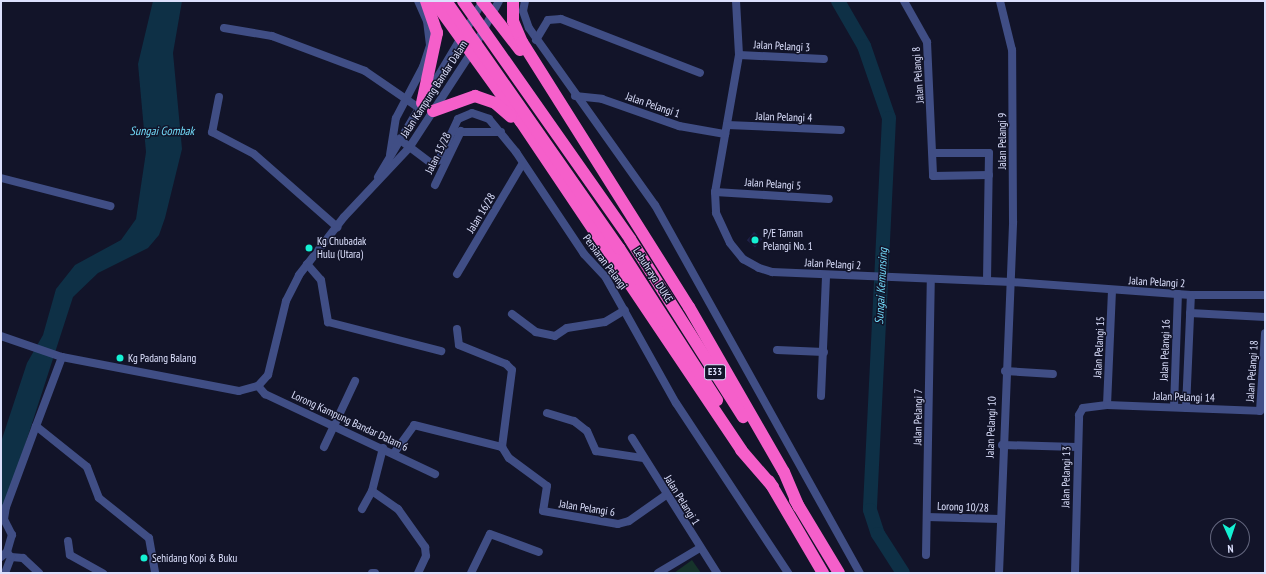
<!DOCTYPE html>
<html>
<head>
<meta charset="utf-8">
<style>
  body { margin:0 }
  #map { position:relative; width:1266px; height:574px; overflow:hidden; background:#121429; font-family:"PT Sans Narrow",sans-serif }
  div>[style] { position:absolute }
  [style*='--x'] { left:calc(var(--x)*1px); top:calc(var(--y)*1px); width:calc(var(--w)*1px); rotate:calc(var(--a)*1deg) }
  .green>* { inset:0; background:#16332b }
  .water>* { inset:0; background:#0e3046 }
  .river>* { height:14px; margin:-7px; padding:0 7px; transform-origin:7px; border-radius:7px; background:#0e3046 }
  .building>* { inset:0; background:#1f2149; transform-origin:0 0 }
  .minor>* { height:8px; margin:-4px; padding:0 4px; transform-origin:4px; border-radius:4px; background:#404e85 }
  .tertiary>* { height:8px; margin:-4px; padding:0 4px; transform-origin:4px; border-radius:4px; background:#404e85 }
  .motorway>* { height:12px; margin:-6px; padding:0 6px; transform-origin:6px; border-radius:6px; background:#f55fca }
  .motorway-bridge>* { height:12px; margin:-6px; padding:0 6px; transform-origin:6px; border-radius:6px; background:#f55fca }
  .dots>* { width:11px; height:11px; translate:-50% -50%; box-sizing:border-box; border:2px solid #121429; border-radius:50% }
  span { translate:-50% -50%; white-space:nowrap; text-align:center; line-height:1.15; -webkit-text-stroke:3px #121429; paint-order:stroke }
  .shield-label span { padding:1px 3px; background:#121429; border:1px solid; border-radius:3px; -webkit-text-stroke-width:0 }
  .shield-label { font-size:10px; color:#dce0fd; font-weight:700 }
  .street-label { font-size:11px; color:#dce0fd }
  .poi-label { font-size:11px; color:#dce0fd }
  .left { translate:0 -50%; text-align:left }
  .water-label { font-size:12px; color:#71d8f6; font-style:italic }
  .frame { position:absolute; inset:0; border:2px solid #dce0fd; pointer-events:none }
  .north { position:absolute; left:1210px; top:518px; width:40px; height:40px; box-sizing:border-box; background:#121429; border:1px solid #63667e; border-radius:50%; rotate:177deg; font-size:11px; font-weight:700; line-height:16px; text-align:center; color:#dce0fd }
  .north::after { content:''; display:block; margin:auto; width:14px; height:18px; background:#14f1d3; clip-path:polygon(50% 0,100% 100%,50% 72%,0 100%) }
</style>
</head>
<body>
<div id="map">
  <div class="green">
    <i style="clip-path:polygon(692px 560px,701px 573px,674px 573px)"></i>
  </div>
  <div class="water">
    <i style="clip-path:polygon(153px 1px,182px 1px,173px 53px,182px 149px,165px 218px,159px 235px,148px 248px,98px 273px,73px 297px,1px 519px,1px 442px,27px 363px,43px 335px,56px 289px,75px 265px,121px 240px,136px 219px,146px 152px,138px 64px)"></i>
  </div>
  <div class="river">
    <i style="--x:838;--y:1;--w:52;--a:60"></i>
    <i style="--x:864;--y:46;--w:76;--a:70.9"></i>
    <i style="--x:889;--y:118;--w:392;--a:92.8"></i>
    <i style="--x:870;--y:510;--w:25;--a:72"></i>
    <i style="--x:878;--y:534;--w:46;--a:57.3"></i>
  </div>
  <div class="building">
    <i style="left:754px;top:232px;width:11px;height:11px;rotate:41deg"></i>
  </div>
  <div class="minor">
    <i style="--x:525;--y:1;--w:10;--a:101"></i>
    <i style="--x:523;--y:11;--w:18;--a:71"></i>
    <i style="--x:529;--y:28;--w:217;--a:54.6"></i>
    <i style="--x:655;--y:205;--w:421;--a:60.9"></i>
    <i style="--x:736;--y:1;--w:54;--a:86.8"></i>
    <i style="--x:739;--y:55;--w:139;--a:99.9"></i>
    <i style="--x:715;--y:192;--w:21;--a:87"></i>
    <i style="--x:716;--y:213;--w:33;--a:65"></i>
    <i style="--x:730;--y:243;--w:21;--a:51"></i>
    <i style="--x:743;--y:259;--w:18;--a:29"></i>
    <i style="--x:759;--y:268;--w:14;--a:17"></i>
    <i style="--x:772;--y:272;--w:240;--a:2.4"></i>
    <i style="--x:1012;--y:282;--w:179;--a:4.2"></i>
    <i style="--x:1191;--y:295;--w:74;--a:0"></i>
    <i style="--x:904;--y:1;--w:47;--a:60.7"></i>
    <i style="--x:927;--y:42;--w:134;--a:87.4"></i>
    <i style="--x:933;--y:176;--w:56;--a:-1"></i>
    <i style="--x:224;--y:28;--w:49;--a:9.5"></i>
    <i style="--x:272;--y:36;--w:99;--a:20.6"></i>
    <i style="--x:365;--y:71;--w:65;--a:34.4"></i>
    <i style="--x:536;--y:40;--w:23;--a:-59"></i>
    <i style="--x:548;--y:20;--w:13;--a:-4"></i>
    <i style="--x:561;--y:19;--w:149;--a:21.2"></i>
    <i style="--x:739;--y:55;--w:85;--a:2.7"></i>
    <i style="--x:575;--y:96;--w:27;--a:6"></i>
    <i style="--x:602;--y:99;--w:82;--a:19.3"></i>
    <i style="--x:679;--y:126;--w:47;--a:9.9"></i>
    <i style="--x:219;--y:97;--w:36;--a:101"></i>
    <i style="--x:212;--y:132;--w:47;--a:27.6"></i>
    <i style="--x:254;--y:154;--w:111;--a:41.3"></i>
    <i style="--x:727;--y:125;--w:114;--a:2.5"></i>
    <i style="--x:457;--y:132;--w:44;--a:0"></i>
    <i style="--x:399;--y:139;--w:40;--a:37"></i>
    <i style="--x:431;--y:163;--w:9;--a:-21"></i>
    <i style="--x:439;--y:160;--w:45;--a:-65.1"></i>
    <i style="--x:458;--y:119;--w:15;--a:-23"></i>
    <i style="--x:472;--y:113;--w:18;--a:19"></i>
    <i style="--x:489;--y:119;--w:43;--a:50.7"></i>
    <i style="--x:516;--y:152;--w:123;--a:56.3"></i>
    <i style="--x:584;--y:254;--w:33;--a:47"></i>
    <i style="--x:606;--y:278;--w:143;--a:60.8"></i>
    <i style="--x:676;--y:403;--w:204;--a:56.6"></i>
    <i style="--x:933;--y:153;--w:56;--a:0"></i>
    <i style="--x:989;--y:153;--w:128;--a:90.9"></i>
    <i style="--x:390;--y:155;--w:37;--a:-81"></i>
    <i style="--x:396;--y:118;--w:58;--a:-62.1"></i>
    <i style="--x:423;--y:67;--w:23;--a:-72"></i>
    <i style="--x:430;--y:45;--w:24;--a:-97"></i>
    <i style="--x:427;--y:21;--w:22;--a:-114"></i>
    <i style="--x:1;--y:178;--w:113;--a:14.4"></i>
    <i style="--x:435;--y:185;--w:60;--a:-64.3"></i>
    <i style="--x:715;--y:192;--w:114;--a:3.5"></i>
    <i style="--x:307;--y:264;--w:21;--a:49"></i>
    <i style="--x:321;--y:280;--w:43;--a:80.5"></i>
    <i style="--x:328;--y:322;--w:117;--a:14.4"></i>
    <i style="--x:457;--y:274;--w:129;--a:-59.3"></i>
    <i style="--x:1190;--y:313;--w:75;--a:3.1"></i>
    <i style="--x:512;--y:314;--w:30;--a:37"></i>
    <i style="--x:536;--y:332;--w:19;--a:12"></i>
    <i style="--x:555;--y:336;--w:14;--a:-34"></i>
    <i style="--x:567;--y:328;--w:38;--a:-9"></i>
    <i style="--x:605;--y:322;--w:23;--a:-31"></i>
    <i style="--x:457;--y:329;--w:16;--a:83"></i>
    <i style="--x:459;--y:345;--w:51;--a:22"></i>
    <i style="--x:506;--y:364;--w:8;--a:45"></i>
    <i style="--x:512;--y:370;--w:78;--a:97.4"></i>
    <i style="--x:502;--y:447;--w:13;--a:58"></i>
    <i style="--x:509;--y:458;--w:47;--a:36.4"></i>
    <i style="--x:547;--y:486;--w:25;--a:99"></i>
    <i style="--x:543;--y:511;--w:76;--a:9.8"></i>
    <i style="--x:618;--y:524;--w:11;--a:-15"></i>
    <i style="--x:629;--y:521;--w:45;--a:-35.1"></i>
    <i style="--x:777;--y:350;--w:47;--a:2.4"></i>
    <i style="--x:1005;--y:371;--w:48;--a:3.6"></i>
    <i style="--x:258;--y:386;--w:11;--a:49"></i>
    <i style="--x:265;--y:394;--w:188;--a:25.2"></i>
    <i style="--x:821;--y:396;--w:121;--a:-87.6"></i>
    <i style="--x:1107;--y:405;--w:115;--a:-87.5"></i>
    <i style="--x:1174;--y:407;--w:113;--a:-88"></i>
    <i style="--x:1186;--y:408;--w:113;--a:-87.5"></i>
    <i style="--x:547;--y:413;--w:28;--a:17"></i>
    <i style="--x:574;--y:421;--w:16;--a:38"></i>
    <i style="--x:587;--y:431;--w:22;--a:66"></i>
    <i style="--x:596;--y:451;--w:48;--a:8.5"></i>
    <i style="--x:632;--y:438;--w:160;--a:57.8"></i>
    <i style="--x:1002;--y:445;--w:75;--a:1.5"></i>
    <i style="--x:324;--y:447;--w:73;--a:-64.8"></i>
    <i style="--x:383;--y:448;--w:44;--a:104.3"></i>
    <i style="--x:372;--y:491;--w:32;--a:35"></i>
    <i style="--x:398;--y:509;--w:47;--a:54.6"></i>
    <i style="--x:425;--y:547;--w:9;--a:84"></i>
    <i style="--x:426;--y:556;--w:19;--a:115"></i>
    <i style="--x:394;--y:453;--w:34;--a:-54"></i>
    <i style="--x:414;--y:425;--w:91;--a:14"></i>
    <i style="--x:362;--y:509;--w:21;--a:-61"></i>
    <i style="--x:927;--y:517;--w:73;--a:1.6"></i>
    <i style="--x:68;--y:541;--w:14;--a:82"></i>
    <i style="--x:70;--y:555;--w:38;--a:29"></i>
    <i style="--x:926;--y:555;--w:275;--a:-89"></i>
    <i style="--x:1;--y:557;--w:8;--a:-40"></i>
    <i style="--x:7;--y:552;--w:18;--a:-74"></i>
    <i style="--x:12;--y:535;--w:18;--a:-117"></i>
    <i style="--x:4;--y:519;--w:12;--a:-81"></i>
    <i style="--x:6;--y:507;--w:86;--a:-69.7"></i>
    <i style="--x:11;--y:557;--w:12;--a:5"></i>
    <i style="--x:23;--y:558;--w:22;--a:43"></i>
    <i style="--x:5;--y:573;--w:17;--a:-69"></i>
    <i style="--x:11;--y:557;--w:4;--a:-135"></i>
    <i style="--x:372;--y:573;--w:3;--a:0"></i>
    <i style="--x:471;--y:573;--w:43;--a:-64"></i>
    <i style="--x:490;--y:534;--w:52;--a:20.2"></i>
    <i style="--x:658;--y:573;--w:49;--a:-30.8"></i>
    <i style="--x:999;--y:573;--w:352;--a:-87.7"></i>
    <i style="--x:1013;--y:221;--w:171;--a:-90.3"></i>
    <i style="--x:1012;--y:50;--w:50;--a:-103.8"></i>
    <i style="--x:1075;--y:573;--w:158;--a:-88.5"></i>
    <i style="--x:1079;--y:415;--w:8;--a:-60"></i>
    <i style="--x:1083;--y:408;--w:24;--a:-7"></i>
    <i style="--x:1107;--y:405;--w:153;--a:2.2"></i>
    <i style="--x:1260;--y:411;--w:78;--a:-86.3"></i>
  </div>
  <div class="tertiary">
    <i style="--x:378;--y:177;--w:205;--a:-59.2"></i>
    <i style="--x:1;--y:336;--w:65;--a:19"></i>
    <i style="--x:62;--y:357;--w:180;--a:10.9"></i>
    <i style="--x:239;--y:391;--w:20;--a:-15"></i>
    <i style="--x:258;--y:386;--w:15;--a:-48"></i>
    <i style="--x:268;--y:375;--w:76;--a:-76.3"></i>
    <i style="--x:286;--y:301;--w:29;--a:-63"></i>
    <i style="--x:299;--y:275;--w:73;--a:-52.2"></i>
    <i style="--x:344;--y:217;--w:95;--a:-46.7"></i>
    <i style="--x:409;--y:148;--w:113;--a:-56.9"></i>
    <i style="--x:471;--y:53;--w:59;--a:-61.7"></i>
    <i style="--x:62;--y:357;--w:74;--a:110.6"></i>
    <i style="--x:36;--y:426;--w:65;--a:38.8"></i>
    <i style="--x:87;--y:467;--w:33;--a:69"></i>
    <i style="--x:99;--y:498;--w:64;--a:38.7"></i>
    <i style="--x:149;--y:538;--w:36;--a:80"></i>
  </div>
  <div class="motorway">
    <i style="--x:434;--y:1;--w:149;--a:54.3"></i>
    <i style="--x:521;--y:122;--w:395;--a:56.1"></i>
    <i style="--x:741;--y:450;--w:49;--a:49.1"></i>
    <i style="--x:482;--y:1;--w:62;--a:52.2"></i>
    <i style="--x:513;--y:1;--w:20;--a:90"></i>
    <i style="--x:513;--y:21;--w:23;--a:67"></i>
    <i style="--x:522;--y:42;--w:313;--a:57.8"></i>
    <i style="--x:689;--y:307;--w:190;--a:60.1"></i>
    <i style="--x:784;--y:472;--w:38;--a:67"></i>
    <i style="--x:422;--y:103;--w:72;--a:-77.9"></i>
    <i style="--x:437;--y:33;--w:34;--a:-109"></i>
    <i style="--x:433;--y:111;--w:45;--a:-19.7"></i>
    <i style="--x:475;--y:96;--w:21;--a:19"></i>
    <i style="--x:495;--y:103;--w:21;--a:41"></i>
    <i style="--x:630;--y:239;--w:211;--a:57.6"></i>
    <i style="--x:619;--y:248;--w:181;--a:57.2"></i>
    <i style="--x:769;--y:481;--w:107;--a:59.6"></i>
    <i style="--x:795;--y:500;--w:85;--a:58.9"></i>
  </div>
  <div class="motorway-bridge">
    <i style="--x:446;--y:1;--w:302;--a:55"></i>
    <i style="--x:463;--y:1;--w:291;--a:54.9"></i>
  </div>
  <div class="dots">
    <i style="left:755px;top:240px;background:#14f1d3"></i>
    <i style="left:309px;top:248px;background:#14f1d3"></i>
    <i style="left:120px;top:358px;background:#14f1d3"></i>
    <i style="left:144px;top:558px;background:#14f1d3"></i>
  </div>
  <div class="shield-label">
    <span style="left:715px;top:372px">E33</span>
  </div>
  <div class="street-label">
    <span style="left:782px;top:46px;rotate:3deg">Jalan Pelangi 3</span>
    <span style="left:918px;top:75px;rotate:-94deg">Jalan Pelangi 8</span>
    <span style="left:434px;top:89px;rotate:-57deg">Jalan Kampung Bandar Dalam</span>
    <span style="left:653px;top:105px;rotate:19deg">Jalan Pelangi 1</span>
    <span style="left:784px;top:117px;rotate:2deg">Jalan Pelangi 4</span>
    <span style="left:1002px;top:141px;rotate:-90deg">Jalan Pelangi 9</span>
    <span style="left:438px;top:153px;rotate:-64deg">Jalan 15/28</span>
    <span style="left:773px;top:184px;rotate:4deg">Jalan Pelangi 5</span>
    <span style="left:481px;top:213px;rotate:-59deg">Jalan 16/28</span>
    <span style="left:605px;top:262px;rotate:53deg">Persiaran Pelangi</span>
    <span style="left:833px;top:264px;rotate:3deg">Jalan Pelangi 2</span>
    <span style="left:653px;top:275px;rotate:57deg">Lebuhraya DUKE</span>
    <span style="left:1157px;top:282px;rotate:3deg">Jalan Pelangi 2</span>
    <span style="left:1099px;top:347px;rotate:-87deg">Jalan Pelangi 15</span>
    <span style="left:1165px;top:350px;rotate:-88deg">Jalan Pelangi 16</span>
    <span style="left:1252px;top:371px;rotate:-86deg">Jalan Pelangi 18</span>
    <span style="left:1184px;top:397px;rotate:2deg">Jalan Pelangi 14</span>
    <span style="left:918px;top:417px;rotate:-89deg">Jalan Pelangi 7</span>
    <span style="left:350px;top:421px;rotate:25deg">Lorong Kampung Bandar Dalam 6</span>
    <span style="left:991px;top:427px;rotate:-88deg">Jalan Pelangi 10</span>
    <span style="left:1066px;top:477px;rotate:-89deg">Jalan Pelangi 13</span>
    <span style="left:682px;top:500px;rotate:58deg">Jalan Pelangi 1</span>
    <span style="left:963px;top:507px;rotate:2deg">Lorong 10/28</span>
    <span style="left:587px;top:508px;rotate:9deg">Jalan Pelangi 6</span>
  </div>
  <div class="poi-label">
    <span class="left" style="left:763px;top:240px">P/E Taman<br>Pelangi No. 1</span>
    <span class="left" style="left:317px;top:248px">Kg Chubadak<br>Hulu (Utara)</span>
    <span class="left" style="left:128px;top:358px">Kg Padang Balang</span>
    <span class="left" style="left:152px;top:558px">Sehidang Kopi &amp; Buku</span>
  </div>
  <div class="water-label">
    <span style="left:162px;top:131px">Sungai Gombak</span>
    <span style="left:881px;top:286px;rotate:-87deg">Sungai Kemunsing</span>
  </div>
  <div class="frame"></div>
  <div class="north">N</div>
</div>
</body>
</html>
